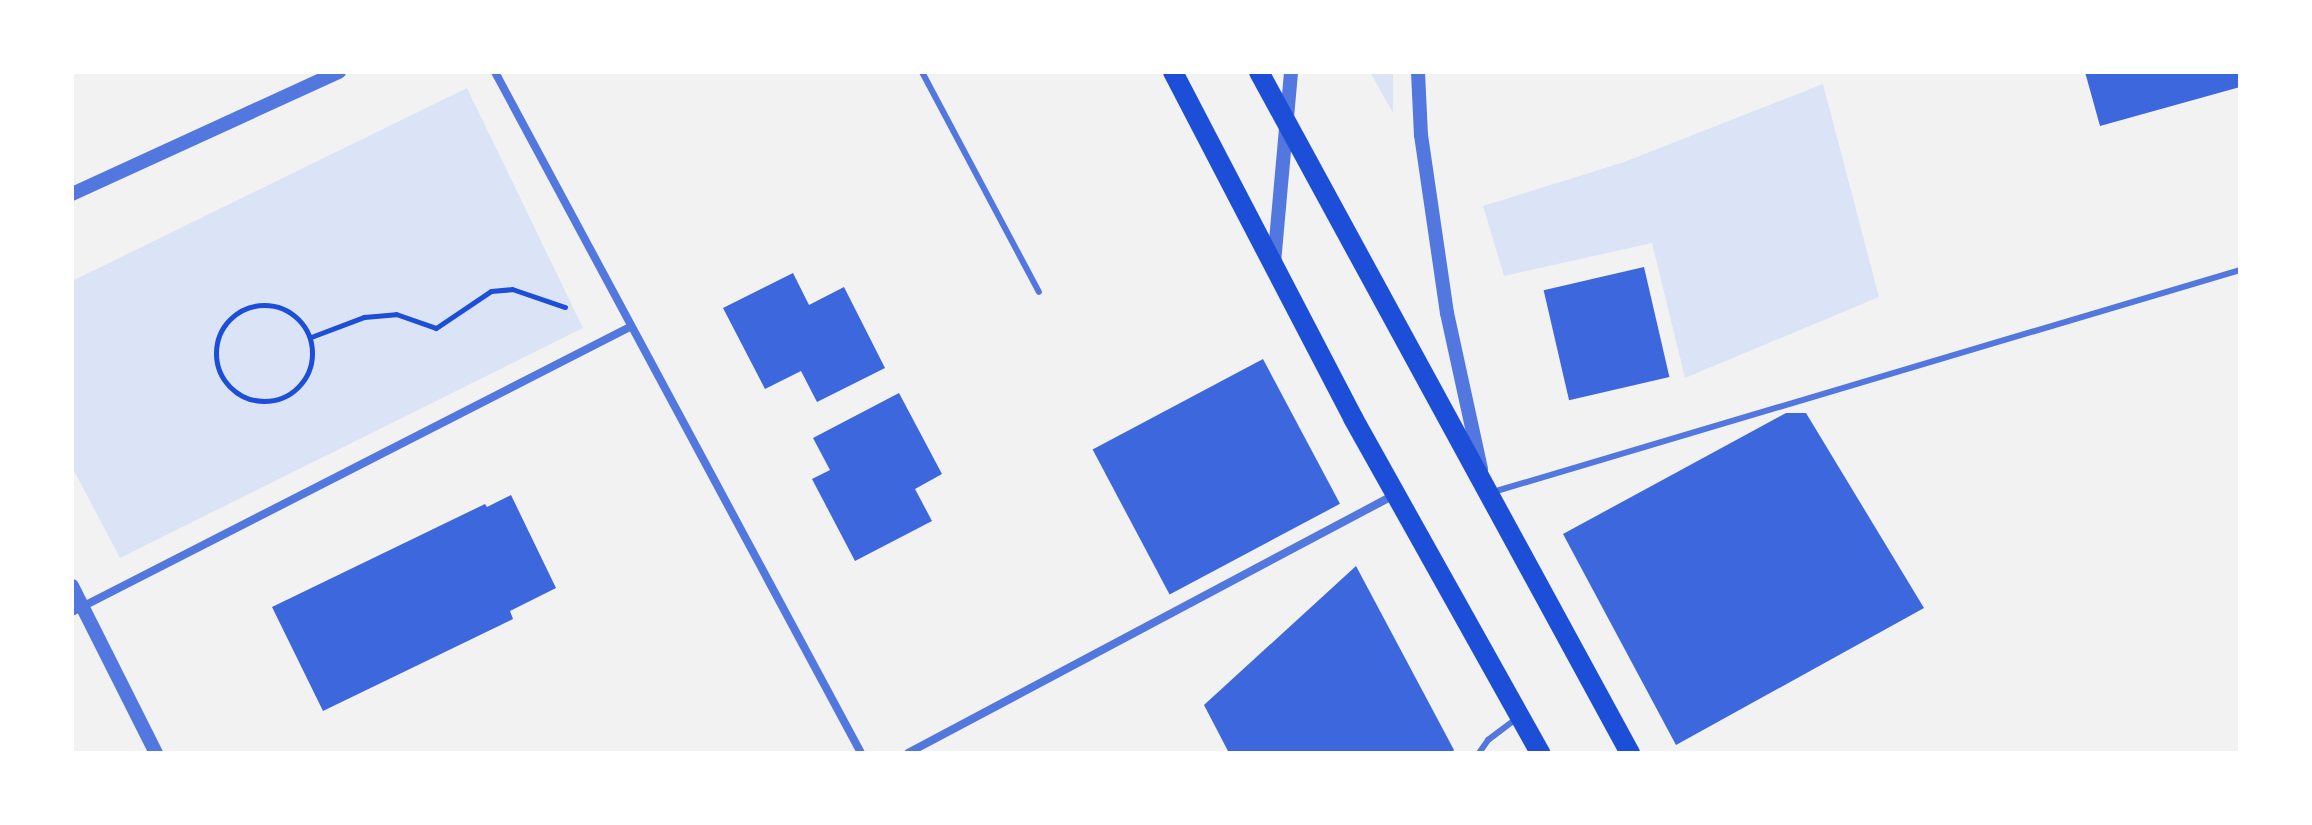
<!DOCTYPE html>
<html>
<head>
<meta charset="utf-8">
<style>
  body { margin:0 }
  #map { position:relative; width:2312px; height:825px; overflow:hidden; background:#f2f2f2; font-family:"Titillium Web",sans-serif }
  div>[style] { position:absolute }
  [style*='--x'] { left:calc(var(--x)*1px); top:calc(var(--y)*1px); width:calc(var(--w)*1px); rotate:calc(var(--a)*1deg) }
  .green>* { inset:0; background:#dbe4f7 }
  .building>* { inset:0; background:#3d67dc; transform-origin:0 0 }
  .path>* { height:5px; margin:-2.5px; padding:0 2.5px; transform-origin:2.5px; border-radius:2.5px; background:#1d4ed8 }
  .path>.ring { margin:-2.5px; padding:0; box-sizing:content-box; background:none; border:5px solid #1d4ed8; border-radius:50% }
  .service>* { height:6px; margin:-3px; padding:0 3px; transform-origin:3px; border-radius:3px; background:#5277de }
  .minor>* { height:8px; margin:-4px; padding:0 4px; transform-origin:4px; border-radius:4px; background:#5277de }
  .tertiary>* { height:14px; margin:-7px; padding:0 7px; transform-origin:7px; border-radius:7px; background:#5277de }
  .primary>* { height:20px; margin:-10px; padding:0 10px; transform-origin:10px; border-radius:10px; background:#1d4ed8 }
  span { translate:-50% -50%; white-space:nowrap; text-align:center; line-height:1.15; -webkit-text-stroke:7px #fff; paint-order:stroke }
  .frame { position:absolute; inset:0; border:74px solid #fff; pointer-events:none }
</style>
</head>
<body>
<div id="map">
  <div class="green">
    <i style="clip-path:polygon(1370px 72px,1393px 72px,1393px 113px)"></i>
    <i style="clip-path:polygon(1823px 84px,1879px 297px,1685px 378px,1652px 243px,1504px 276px,1483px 206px,1624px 162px)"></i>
    <i style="clip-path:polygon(467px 88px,583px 328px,120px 558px,72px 467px,72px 281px)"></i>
  </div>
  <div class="building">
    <i style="clip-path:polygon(2085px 72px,2240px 72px,2240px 87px,2100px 126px)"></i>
    <i style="left:1644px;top:267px;width:113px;height:103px;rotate:77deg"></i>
    <i style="clip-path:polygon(793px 273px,809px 305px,844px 287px,885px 368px,817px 402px,801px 371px,765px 389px,723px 308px)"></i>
    <i style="left:1263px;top:359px;width:164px;height:193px;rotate:62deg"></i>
    <i style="clip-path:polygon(899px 393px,942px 474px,915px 489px,932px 521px,855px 561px,812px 479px,830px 470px,813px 438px)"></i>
    <i style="clip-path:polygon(1786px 413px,1806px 413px,1924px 608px,1676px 745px,1563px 534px)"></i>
    <i style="clip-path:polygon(511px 495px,556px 588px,510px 611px,513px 619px,323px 711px,272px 607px,485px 504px,487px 507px)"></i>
    <i style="clip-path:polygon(1356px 566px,1454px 750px,1452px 753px,1229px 753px,1204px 705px)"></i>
  </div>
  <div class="path">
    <i class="ring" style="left:216px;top:305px;width:91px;height:91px"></i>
    <i style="--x:311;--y:337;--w:57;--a:-20.7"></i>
    <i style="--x:364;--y:317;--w:32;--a:-5"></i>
    <i style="--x:396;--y:314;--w:42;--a:19.3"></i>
    <i style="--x:436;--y:328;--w:66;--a:-33.9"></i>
    <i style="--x:491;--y:291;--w:21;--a:-5"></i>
    <i style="--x:512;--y:289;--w:56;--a:18.8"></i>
  </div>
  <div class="service">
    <i style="--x:922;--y:72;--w:249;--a:62"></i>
    <i style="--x:1493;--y:492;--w:779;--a:-16.55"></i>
    <i style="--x:1479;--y:753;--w:16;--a:-55"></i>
    <i style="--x:1488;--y:740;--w:36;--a:-37"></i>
  </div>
  <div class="minor">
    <i style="--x:495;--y:72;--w:773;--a:61.74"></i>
    <i style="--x:72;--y:612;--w:627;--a:-27.06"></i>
    <i style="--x:908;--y:753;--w:550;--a:-27.96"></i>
  </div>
  <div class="tertiary">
    <i style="--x:1418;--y:72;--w:63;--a:87.3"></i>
    <i style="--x:1421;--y:135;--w:180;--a:81.7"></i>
    <i style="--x:1447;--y:313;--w:160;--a:77.7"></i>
    <i style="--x:72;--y:194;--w:294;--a:-24.6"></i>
    <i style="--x:1274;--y:263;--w:192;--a:-84.9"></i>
    <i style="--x:72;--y:586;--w:187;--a:63.3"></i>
  </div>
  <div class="primary">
    <i style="--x:1173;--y:72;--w:390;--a:62.5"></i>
    <i style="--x:1353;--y:418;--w:384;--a:60.8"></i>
    <i style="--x:1259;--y:72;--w:776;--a:61.42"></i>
  </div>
  <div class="frame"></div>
</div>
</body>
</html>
